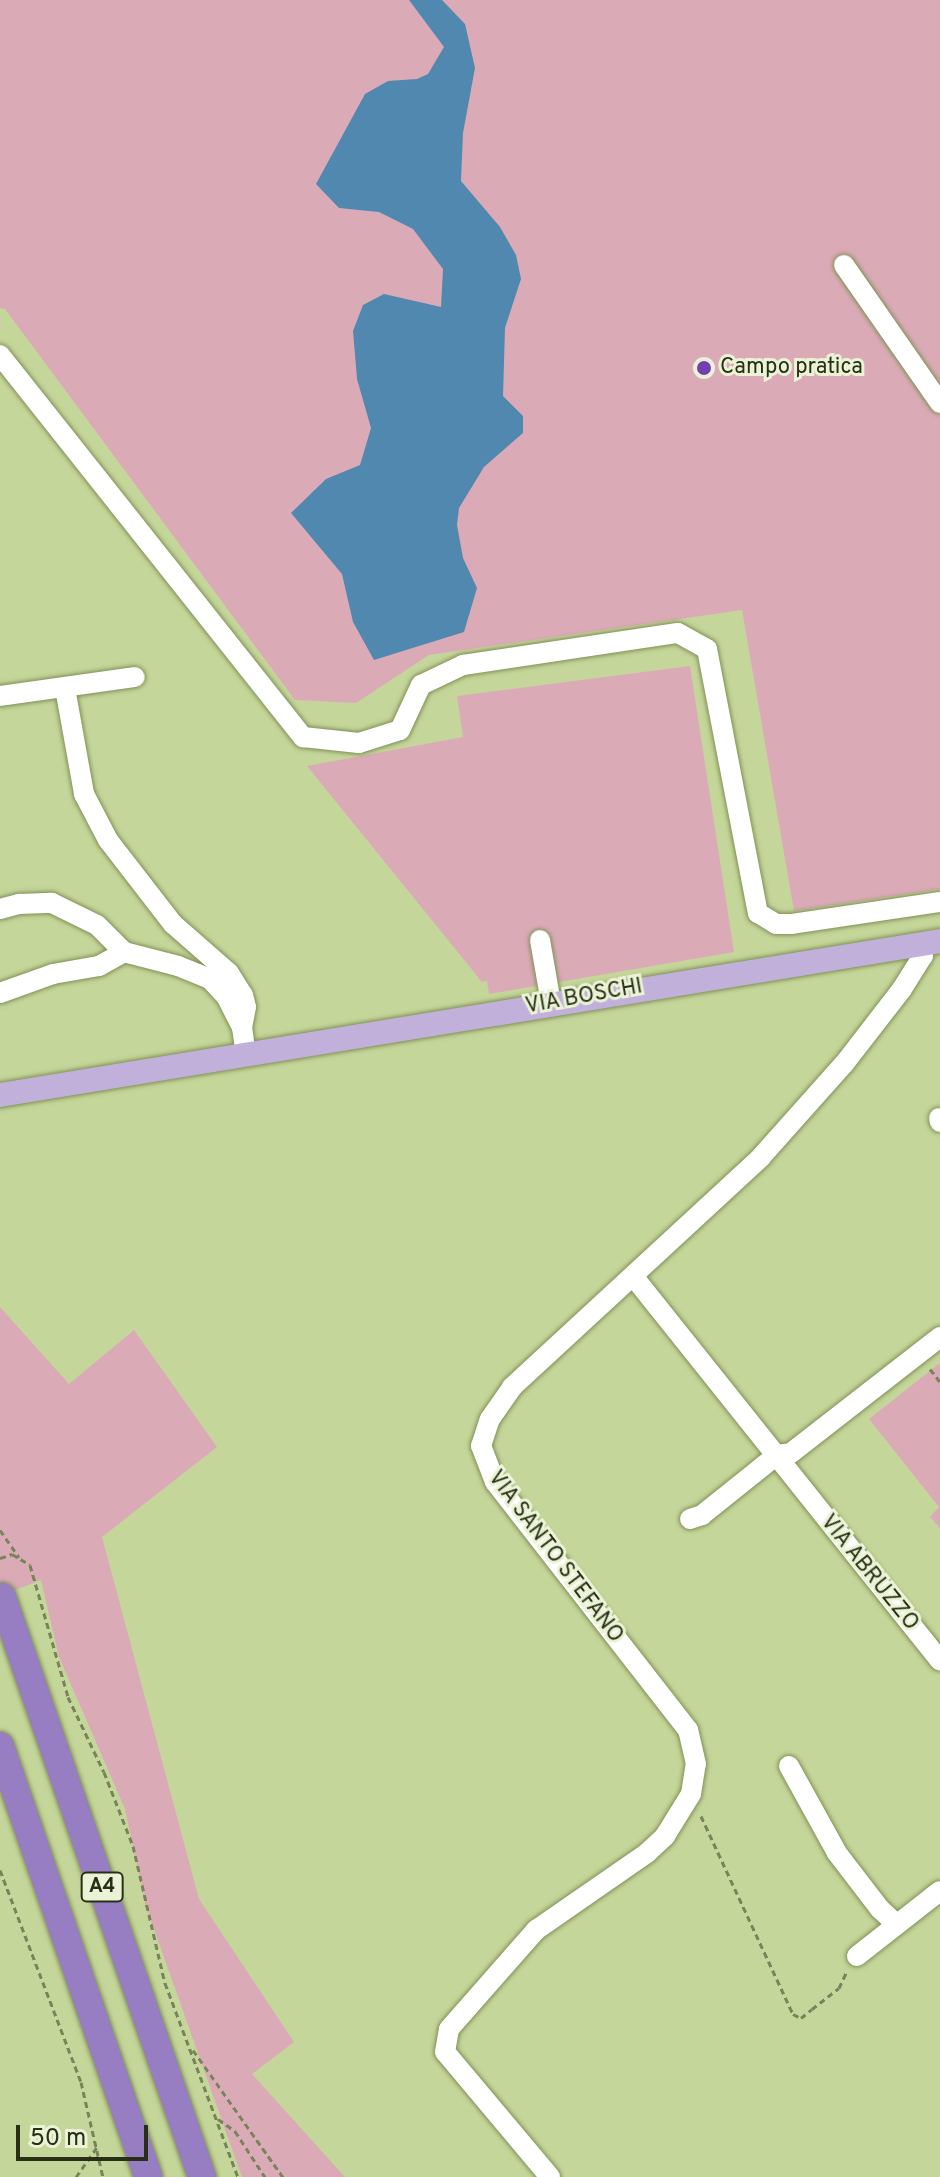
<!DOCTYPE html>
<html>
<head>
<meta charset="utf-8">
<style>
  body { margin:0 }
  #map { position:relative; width:940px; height:2177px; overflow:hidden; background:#c5d69a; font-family:Overpass,sans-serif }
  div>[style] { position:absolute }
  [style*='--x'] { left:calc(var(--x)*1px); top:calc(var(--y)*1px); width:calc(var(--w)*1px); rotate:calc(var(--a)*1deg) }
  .green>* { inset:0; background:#dbaab7 }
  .water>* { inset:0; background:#5088af }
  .path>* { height:3px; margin-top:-1.5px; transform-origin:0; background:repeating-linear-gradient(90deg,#788359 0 6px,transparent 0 10px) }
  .roads { filter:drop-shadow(0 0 2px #819157) drop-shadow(0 0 2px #819157) }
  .minor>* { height:20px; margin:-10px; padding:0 10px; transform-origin:10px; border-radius:10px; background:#fff }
  .major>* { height:24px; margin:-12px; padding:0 12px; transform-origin:12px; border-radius:12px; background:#c1b1da }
  .highway>* { height:28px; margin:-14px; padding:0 14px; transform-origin:14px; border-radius:14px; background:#977dc2 }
  .dots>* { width:22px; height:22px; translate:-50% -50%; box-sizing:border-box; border:4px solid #eaf3d5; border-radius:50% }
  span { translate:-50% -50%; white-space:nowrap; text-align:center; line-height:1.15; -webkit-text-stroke:6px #eaf3d5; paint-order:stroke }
  .shield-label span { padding:2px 6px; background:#eaf3d5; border:2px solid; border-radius:6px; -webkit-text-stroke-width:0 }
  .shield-label { font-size:20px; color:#292f17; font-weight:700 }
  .poi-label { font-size:22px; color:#292f17 }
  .left { translate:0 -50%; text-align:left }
  .street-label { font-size:22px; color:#292f17 }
  .scale { position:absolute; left:16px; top:2125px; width:132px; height:36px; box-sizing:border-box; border:4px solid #292f17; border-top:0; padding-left:10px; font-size:24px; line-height:28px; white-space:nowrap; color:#292f17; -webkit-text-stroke:6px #eaf3d5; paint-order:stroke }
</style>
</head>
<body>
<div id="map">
  <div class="green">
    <i style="clip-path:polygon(0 0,940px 0,940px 889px,794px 911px,742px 610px,429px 655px,356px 703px,295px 700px,5px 309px,0 308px)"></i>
    <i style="clip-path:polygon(690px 666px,734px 952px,489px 994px,487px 981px,482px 982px,307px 766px,463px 737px,457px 696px)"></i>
    <i style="clip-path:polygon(0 1307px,69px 1384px,134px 1330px,217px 1447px,102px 1537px,199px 1899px,294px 2042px,252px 2074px,345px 2177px,242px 2177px,145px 1904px,125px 1809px,59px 1657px,41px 1580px,0 1596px)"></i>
    <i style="clip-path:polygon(940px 1363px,940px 1528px,930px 1517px,939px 1507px,869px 1419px)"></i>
  </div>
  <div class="water">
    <i style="clip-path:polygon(409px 0,442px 0,465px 24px,475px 68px,463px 133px,461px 181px,500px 227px,516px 255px,521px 279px,505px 328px,503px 396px,523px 416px,523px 433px,484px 467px,459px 508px,457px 525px,463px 558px,477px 588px,464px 632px,374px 660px,353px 622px,342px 574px,291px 513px,326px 479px,360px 465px,371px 428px,357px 379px,353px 331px,363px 305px,384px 294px,441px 307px,443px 269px,413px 229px,379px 212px,339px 208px,316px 184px,365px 94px,388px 81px,417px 79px,428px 74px,444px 47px)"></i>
  </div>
  <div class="path">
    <i style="--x:930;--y:1369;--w:16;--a:52"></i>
    <i style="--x:0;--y:1530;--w:33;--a:55"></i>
    <i style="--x:0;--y:1558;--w:13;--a:-18"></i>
    <i style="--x:12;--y:1554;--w:21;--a:31"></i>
    <i style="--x:30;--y:1565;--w:137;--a:73.9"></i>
    <i style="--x:68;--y:1697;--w:83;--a:64.4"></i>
    <i style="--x:104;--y:1772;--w:79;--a:68.6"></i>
    <i style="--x:133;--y:1846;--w:141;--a:76.9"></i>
    <i style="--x:165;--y:1983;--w:207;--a:69.4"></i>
    <i style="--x:701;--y:1816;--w:218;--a:65.1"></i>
    <i style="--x:793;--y:2014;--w:9;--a:27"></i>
    <i style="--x:801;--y:2018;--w:14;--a:-39"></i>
    <i style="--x:812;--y:2009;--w:34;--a:-38"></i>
    <i style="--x:839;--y:1988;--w:17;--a:-65"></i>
    <i style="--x:0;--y:1870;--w:227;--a:69.1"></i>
    <i style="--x:81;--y:2082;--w:98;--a:77"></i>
    <i style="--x:193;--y:2050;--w:156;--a:54.7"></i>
    <i style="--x:218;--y:2119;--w:21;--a:35"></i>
    <i style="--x:235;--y:2131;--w:55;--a:56.9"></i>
    <i style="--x:76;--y:2177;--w:37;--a:-55"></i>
  </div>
  <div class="roads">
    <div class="minor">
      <i style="--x:844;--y:265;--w:168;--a:55.2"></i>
      <i style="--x:0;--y:355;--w:488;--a:51.6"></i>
      <i style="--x:303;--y:737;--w:56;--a:6.1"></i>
      <i style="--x:359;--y:743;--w:43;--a:-17.6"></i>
      <i style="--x:400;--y:730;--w:50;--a:-65"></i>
      <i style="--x:421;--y:685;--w:47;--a:-25.5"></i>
      <i style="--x:463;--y:665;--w:217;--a:-8.5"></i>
      <i style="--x:678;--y:633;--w:33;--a:29"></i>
      <i style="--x:707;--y:649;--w:269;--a:79.1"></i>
      <i style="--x:758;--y:913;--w:21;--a:31"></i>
      <i style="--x:776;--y:924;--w:16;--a:0"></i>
      <i style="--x:792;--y:924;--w:150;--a:-8.5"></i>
      <i style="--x:65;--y:688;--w:108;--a:79.8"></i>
      <i style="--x:84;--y:794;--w:52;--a:62.4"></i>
      <i style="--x:108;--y:840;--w:106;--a:52.3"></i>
      <i style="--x:173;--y:924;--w:74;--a:41.2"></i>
      <i style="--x:229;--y:973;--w:26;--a:58"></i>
      <i style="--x:243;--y:995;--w:12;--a:76"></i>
      <i style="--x:246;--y:1007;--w:20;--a:101"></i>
      <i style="--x:242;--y:1027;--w:27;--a:82"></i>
      <i style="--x:0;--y:696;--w:136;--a:-8"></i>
      <i style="--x:0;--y:909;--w:20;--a:-15"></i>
      <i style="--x:19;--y:904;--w:33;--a:-2"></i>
      <i style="--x:52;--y:903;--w:50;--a:26.1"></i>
      <i style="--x:97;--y:925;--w:38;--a:45"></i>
      <i style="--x:124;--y:952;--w:56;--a:14.5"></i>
      <i style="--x:178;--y:966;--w:35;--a:22"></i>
      <i style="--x:210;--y:979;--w:23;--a:47"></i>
      <i style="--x:226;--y:996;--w:35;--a:63"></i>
      <i style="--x:540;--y:940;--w:64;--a:80.1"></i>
      <i style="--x:0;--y:993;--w:56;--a:-19.7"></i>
      <i style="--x:53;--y:974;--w:47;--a:-9.9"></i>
      <i style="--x:99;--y:966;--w:29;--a:-29"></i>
      <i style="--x:939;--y:1118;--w:4;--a:76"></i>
      <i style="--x:633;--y:1276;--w:492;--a:51.4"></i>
      <i style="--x:690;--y:1519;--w:13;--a:-18"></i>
      <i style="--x:702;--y:1515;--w:96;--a:-38.7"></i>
      <i style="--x:777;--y:1455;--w:14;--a:-8"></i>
      <i style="--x:791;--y:1453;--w:189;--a:-37.9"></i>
      <i style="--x:789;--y:1766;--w:99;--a:61.1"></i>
      <i style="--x:837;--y:1853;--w:71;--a:52.5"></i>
      <i style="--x:880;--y:1909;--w:23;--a:43"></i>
      <i style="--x:857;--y:1956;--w:105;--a:-38.1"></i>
      <i style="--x:550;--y:2177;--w:163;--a:-130"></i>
      <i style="--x:445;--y:2052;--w:23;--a:-80"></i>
      <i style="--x:449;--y:2029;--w:132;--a:-48.7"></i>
      <i style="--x:536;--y:1930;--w:135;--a:-34.7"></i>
      <i style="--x:647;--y:1853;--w:25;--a:-43"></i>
      <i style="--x:665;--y:1836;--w:49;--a:-58.2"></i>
      <i style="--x:691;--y:1794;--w:30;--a:-81"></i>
      <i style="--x:696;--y:1764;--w:35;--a:-103"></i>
      <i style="--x:688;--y:1730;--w:314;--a:-127.9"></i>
      <i style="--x:495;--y:1482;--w:39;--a:-111"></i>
      <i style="--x:481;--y:1446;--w:28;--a:-72"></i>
      <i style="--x:490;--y:1419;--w:39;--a:-55"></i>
      <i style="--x:512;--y:1387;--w:339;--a:-42.7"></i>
      <i style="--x:761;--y:1157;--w:125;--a:-48.3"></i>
      <i style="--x:844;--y:1064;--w:95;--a:-52.3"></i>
      <i style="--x:902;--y:989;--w:39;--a:-58"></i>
      <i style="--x:923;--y:956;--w:12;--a:-90"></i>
    </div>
    <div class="major">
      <i style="--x:0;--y:1095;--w:953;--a:-9.3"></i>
    </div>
    <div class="highway">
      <i style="--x:2;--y:1597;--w:614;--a:70.97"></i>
      <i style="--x:0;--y:1746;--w:456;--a:71"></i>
    </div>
  </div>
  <div class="dots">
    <i style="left:704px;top:368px;background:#743eb5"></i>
  </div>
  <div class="shield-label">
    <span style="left:102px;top:1887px">A4</span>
  </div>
  <div class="poi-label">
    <span class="left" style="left:720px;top:368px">Campo pratica</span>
  </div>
  <div class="street-label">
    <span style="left:584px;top:997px;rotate:-10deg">VIA BOSCHI</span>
    <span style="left:555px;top:1557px;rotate:53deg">VIA SANTO STEFANO</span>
    <span style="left:869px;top:1573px;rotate:51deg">VIA ABRUZZO</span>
  </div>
  <div class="scale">50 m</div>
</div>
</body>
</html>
